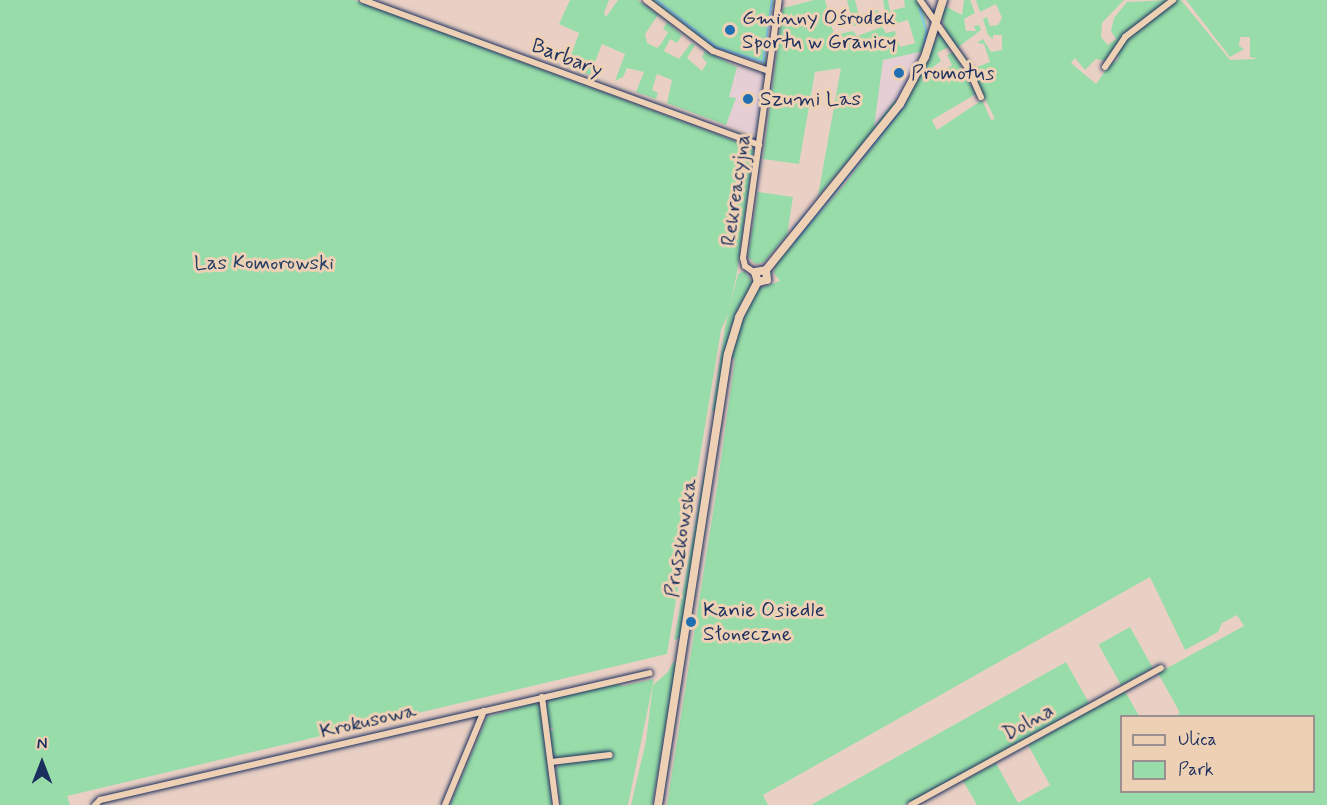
<!DOCTYPE html>
<html>
<head>
<meta charset="utf-8">
<style>
  body { margin:0 }
  #map { position:relative; width:1327px; height:805px; overflow:hidden; background:#ead0c4; font-family:Mynerve,sans-serif }
  div>[style] { position:absolute }
  [style*='--x'] { left:calc(var(--x)*1px); top:calc(var(--y)*1px); width:calc(var(--w)*1px); rotate:calc(var(--a)*1deg) }
  .built>* { inset:0; background:#e5cfd5 }
  .green>* { inset:0; background:#98dda9; transform-origin:0 0 }
  .stream>* { height:1.5px; margin:-0.75px; padding:0 0.75px; transform-origin:0.75px; border-radius:0.75px; background:#8ec7ed }
  .roads { filter:drop-shadow(0 0 2px #1b2f5e) drop-shadow(0 0 2px #1b2f5e) }
  .street>* { height:6px; margin:-3px; padding:0 3px; transform-origin:3px; border-radius:3px; background:#eed1b5 }
  .secondary>* { height:8px; margin:-4px; padding:0 4px; transform-origin:4px; border-radius:4px; background:#eed1b5 }
  .dots>* { width:16px; height:16px; translate:-50% -50%; box-sizing:border-box; border:3px solid #eed1b5; border-radius:50% }
  span { translate:-50% -50%; white-space:nowrap; text-align:center; line-height:1.15; -webkit-text-stroke:6px #eed1b5; paint-order:stroke }
  .poi-label { font-size:21px; color:#1b2f5e }
  .left { translate:0 -50%; text-align:left }
  .street-label { font-size:21px; color:#1b2f5e }
  .park-label { font-size:21px; color:#284066 }
  .legend { position:absolute; left:1120px; top:715px; width:195px; height:78px; box-sizing:border-box; background:#eed1b5; border:2px solid #9a9092; margin:0; padding:8px 10px; list-style:none; font-size:18px; color:#1b2f5e }
  .legend li { display:flex; align-items:center; gap:12px; height:30px }
  .legend b { width:30px; border:2px solid #9a9092 }
  .north { position:absolute; left:12px; top:733px; width:60px; height:60px; -webkit-text-stroke:4px #eed1b5; paint-order:stroke; rotate:0deg; font-size:16px; font-weight:700; line-height:24px; text-align:center; color:#1b2f5e }
  .north::after { content:''; display:block; margin:auto; width:21px; height:27px; background:#1b2f5e; clip-path:polygon(50% 0,100% 100%,50% 72%,0 100%) }
</style>
</head>
<body>
<div id="map">
  <div class="built">
    <i style="clip-path:polygon(921px 50px,898px 96px,874px 128px,883px 60px)"></i>
    <i style="clip-path:polygon(737px 67px,759px 73px,763px 78px,756px 131px,751px 134px,726px 125px,736px 98px,728px 97px)"></i>
  </div>
  <div class="green">
    <i style="clip-path:polygon(0 0,354px 0,751px 147px,754px 150px,737px 272px,729px 312px,721px 330px,667px 654px,67px 796px,70px 805px,0 805px)"></i>
    <i style="clip-path:polygon(570px 0,609px 0,604px 13px,606px 17px,618px 0,638px 0,658px 15px,645px 34px,647px 43px,657px 48px,661px 44px,668px 32px,663px 29px,667px 22px,682px 35px,677px 43px,670px 39px,664px 51px,679px 59px,691px 43px,695px 45px,687px 58px,702px 71px,707px 63px,702px 57px,705px 51px,737px 67px,729px 97px,736px 98px,726px 125px,667px 103px,672px 80px,657px 74px,652px 90px,658px 93px,656px 99px,636px 92px,644px 72px,627px 68px,623px 77px,615px 81px,625px 54px,602px 44px,590px 75px,567px 67px,579px 33px,559px 24px)"></i>
    <i style="clip-path:polygon(652px 0,774px 0,765px 42px,766px 64px,714px 48px)"></i>
    <i style="clip-path:polygon(814px 0,825px 0,834px 35px,853px 31px,857px 36px,882px 27px,886px 33px,895px 31px,900px 47px,915px 43px,908px 20px,887px 26px,883px 0,888px 0,890px 11px,905px 7px,904px 0,917px 0,925px 15px,928px 33px,924px 51px,883px 60px,874px 127px,895px 100px,897px 104px,818px 196px,841px 68px,815px 72px,799px 164px,763px 159px,783px 8px)"></i>
    <i style="clip-path:polygon(847px 0,855px 0,859px 15px,878px 10px,878px 23px,854px 26px)"></i>
    <i style="clip-path:polygon(964px 0,970px 0,975px 13px,964px 19px,966px 31px,976px 31px,974px 26px,979px 25px,981px 30px,957px 48px,945px 29px,942px 16px,945px 6px,962px 15px)"></i>
    <i style="clip-path:polygon(976px 0,1124px 0,1102px 23px,1101px 37px,1108px 45px,1116px 39px,1111px 31px,1114px 18px,1127px 2px,1170px 0,1124px 35px,1107px 61px,1096px 59px,1085px 70px,1075px 58px,1071px 63px,1096px 84px,1110px 64px,1118px 60px,1119px 49px,1126px 38px,1176px 0,1181px 0,1230px 60px,1258px 59px,1250px 57px,1250px 37px,1240px 37px,1239px 46px,1244px 49px,1230px 57px,1186px 0,1327px 0,1327px 805px,977px 805px,963px 781px,996px 763px,1018px 803px,1050px 785px,1028px 745px,1125px 691px,1139px 716px,1122px 716px,1122px 792px,1314px 792px,1314px 716px,1175px 716px,1180px 713px,1158px 673px,1244px 626px,1237px 615px,1222px 623px,1218px 632px,1185px 650px,1150px 577px,763px 795px,768px 805px,667px 805px,717px 487px,735px 359px,731px 358px,741px 323px,757px 289px,780px 281px,774px 273px,776px 263px,845px 184px,902px 107px,938px 36px,943px 35px,950px 46px,937px 53px,941px 61px,932px 68px,934px 75px,949px 73px,947px 69px,952px 65px,947px 55px,953px 52px,976px 94px,932px 120px,937px 130px,982px 100px,991px 120px,995px 119px,963px 54px,974px 68px,990px 62px,984px 44px,977px 43px,983px 39px,991px 52px,1002px 50px,1002px 35px,993px 35px,993px 39px,988px 35px,983px 19px,987px 17px,990px 26px,998px 25px,1002px 18px,996px 4px,980px 12px)"></i>
    <i style="clip-path:polygon(758px 192px,793px 197px,787px 235px,764px 262px,756px 264px,748px 257px)"></i>
    <i style="clip-path:polygon(745px 271px,752px 283px,731px 327px,716px 411px,712px 411px,725px 327px,738px 274px)"></i>
    <i style="clip-path:polygon(706px 464px,709px 472px,681px 638px,674px 640px)"></i>
    <i style="left:1130px;top:627px;width:47px;height:36px;rotate:61deg"></i>
    <i style="clip-path:polygon(673px 662px,676px 665px,652px 805px,631px 805px,646px 741px,653px 685px,668px 672px)"></i>
    <i style="clip-path:polygon(1066px 662px,1089px 703px,959px 776px,904px 805px,811px 805px)"></i>
    <i style="clip-path:polygon(654px 679px,628px 805px,560px 805px,556px 769px,560px 764px,613px 757px,613px 752px,559px 759px,553px 755px,550px 731px,554px 729px,549px 727px,546px 706px,551px 699px,616px 683px,622px 686px)"></i>
    <i style="clip-path:polygon(535px 703px,540px 707px,552px 805px,450px 805px,487px 717px)"></i>
  </div>
  <div class="stream">
    <i style="--x:657;--y:0;--w:76;--a:38.1"></i>
    <i style="--x:717;--y:47;--w:48;--a:18.1"></i>
    <i style="--x:763;--y:62;--w:63;--a:-81.7"></i>
    <i style="--x:920;--y:9;--w:24;--a:73"></i>
    <i style="--x:927;--y:32;--w:15;--a:101"></i>
    <i style="--x:793;--y:230;--w:19;--a:-51"></i>
    <i style="--x:794;--y:243;--w:177;--a:-51.2"></i>
  </div>
  <div class="roads">
    <div class="street">
      <i style="--x:363;--y:0;--w:422;--a:20.1"></i>
      <i style="--x:646;--y:0;--w:84;--a:37.3"></i>
      <i style="--x:713;--y:51;--w:59;--a:19.7"></i>
      <i style="--x:920;--y:0;--w:83;--a:54.8"></i>
      <i style="--x:968;--y:68;--w:32;--a:66"></i>
      <i style="--x:1105;--y:67;--w:36;--a:-56"></i>
      <i style="--x:1125;--y:37;--w:61;--a:-37.6"></i>
      <i style="--x:755;--y:273;--w:12;--a:-145"></i>
      <i style="--x:745;--y:266;--w:8;--a:-104"></i>
      <i style="--x:743;--y:258;--w:260;--a:-82.1"></i>
      <i style="--x:542;--y:697;--w:109;--a:82.6"></i>
      <i style="--x:551;--y:762;--w:59;--a:-6.8"></i>
      <i style="--x:95;--y:805;--w:7;--a:-45"></i>
      <i style="--x:100;--y:800;--w:564;--a:-13"></i>
      <i style="--x:445;--y:805;--w:102;--a:-67.5"></i>
      <i style="--x:911;--y:805;--w:285;--a:-28.7"></i>
    </div>
    <div class="secondary">
      <i style="--x:766;--y:270;--w:213;--a:-51.1"></i>
      <i style="--x:900;--y:104;--w:53;--a:-62"></i>
      <i style="--x:925;--y:57;--w:60;--a:-72.5"></i>
      <i style="--x:758;--y:282;--w:10;--a:-107"></i>
      <i style="--x:755;--y:272;--w:11;--a:-10"></i>
      <i style="--x:758;--y:282;--w:9;--a:-13"></i>
      <i style="--x:767;--y:280;--w:10;--a:-96"></i>
      <i style="--x:658;--y:805;--w:456;--a:-81.2"></i>
      <i style="--x:728;--y:354;--w:39;--a:-73"></i>
      <i style="--x:739;--y:317;--w:40;--a:-62"></i>
    </div>
  </div>
  <div class="dots">
    <i style="left:730px;top:30px;background:#1f6fb2"></i>
    <i style="left:899px;top:73px;background:#1f6fb2"></i>
    <i style="left:748px;top:99px;background:#1f6fb2"></i>
    <i style="left:691px;top:622px;background:#1f6fb2"></i>
  </div>
  <div class="poi-label">
    <span class="left" style="left:742px;top:30px">Gminny Ośrodek<br>Sportu w Granicy</span>
    <span class="left" style="left:911px;top:73px">Promotus</span>
    <span class="left" style="left:760px;top:99px">Szumi Las</span>
    <span class="left" style="left:703px;top:622px">Kanie Osiedle<br>Słoneczne</span>
  </div>
  <div class="street-label">
    <span style="left:567px;top:58px;rotate:21deg">Barbary</span>
    <span style="left:736px;top:190px;rotate:-82deg">Rekreacyjna</span>
    <span style="left:681px;top:538px;rotate:-81deg">Pruszkowska</span>
    <span style="left:368px;top:721px;rotate:-13deg">Krokusowa</span>
    <span style="left:1028px;top:722px;rotate:-29deg">Dolna</span>
  </div>
  <div class="park-label">
    <span style="left:264px;top:263px">Las Komorowski</span>
  </div>
  <ul class="legend">
  <li><b style="height:8px;background:#eed1b5"></b>Ulica</li>
  <li><b style="height:16px;background:#98dda9"></b>Park</li>
  </ul>
  <div class="north">N</div>
</div>
</body>
</html>
